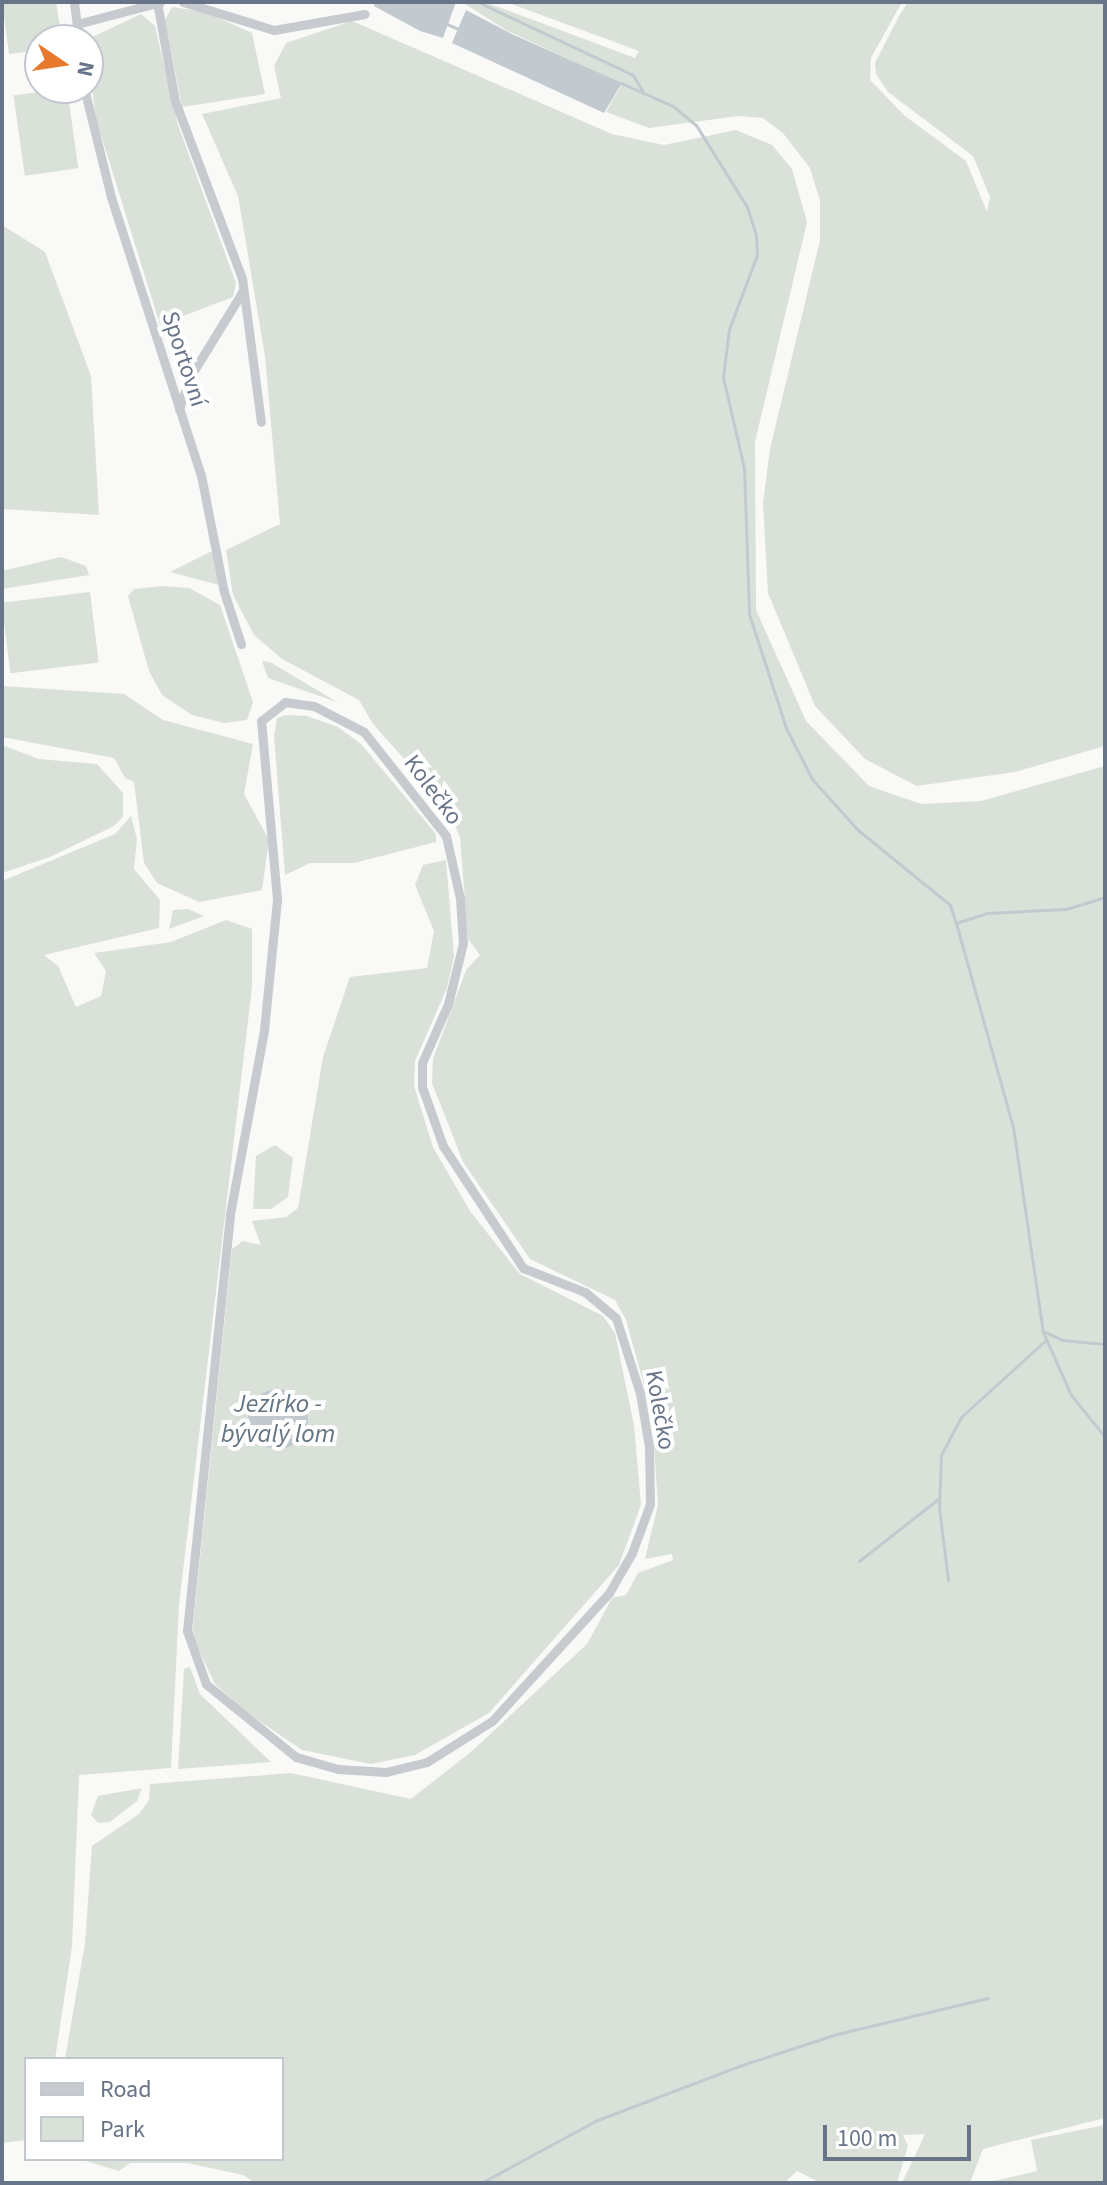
<!DOCTYPE html>
<html>
<head>
<meta charset="utf-8">
<style>
  body { margin:0 }
  #map { position:relative; width:1107px; height:2185px; overflow:hidden; background:#f9f9f7; font-family:"Source Sans 3",sans-serif }
  div>[style] { position:absolute }
  [style*='--x'] { left:calc(var(--x)*1px); top:calc(var(--y)*1px); width:calc(var(--w)*1px); rotate:calc(var(--a)*1deg) }
  .green>* { inset:0; background:#dae1d8; transform-origin:0 0 }
  .water>* { inset:0; background:#c2cad0 }
  .round { border-radius:50% }
  .stream>* { height:3px; margin:-1.5px; padding:0 1.5px; transform-origin:1.5px; border-radius:1.5px; background:#c2cad0 }
  .minor>* { height:9px; margin:-4.5px; padding:0 4.5px; transform-origin:4.5px; border-radius:4.5px; background:#c7cace }
  span { translate:-50% -50%; white-space:nowrap; text-align:center; line-height:1.15; -webkit-text-stroke:8px #fff; paint-order:stroke }
  .street-label { font-size:24px; color:#687488 }
  .water-label { font-size:26px; color:#647583; font-style:italic }
  .frame { position:absolute; inset:0; border:4px solid #687488; pointer-events:none }
  .legend { position:absolute; left:24px; top:2057px; width:260px; height:104px; box-sizing:border-box; background:#fff; border:2px solid #c3c7cf; margin:0; padding:10px 14px; list-style:none; font-size:24px; color:#687488 }
  .legend li { display:flex; align-items:center; gap:16px; height:40px }
  .legend b { width:40px; border:2px solid #c3c7cf }
  .north { position:absolute; left:24px; top:24px; width:80px; height:80px; box-sizing:border-box; background:#fff; border:2px solid #c3c7cf; border-radius:50%; rotate:103deg; font-size:22px; font-weight:700; line-height:32px; text-align:center; color:#687488 }
  .north::after { content:''; display:block; margin:auto; width:28px; height:36px; background:#e6792b; clip-path:polygon(50% 0,100% 100%,50% 72%,0 100%) }
  .scale { position:absolute; left:823px; top:2125px; width:148px; height:36px; box-sizing:border-box; border:4px solid #687488; border-top:0; padding-left:10px; font-size:24px; line-height:28px; white-space:nowrap; color:#687488; -webkit-text-stroke:6px #fff; paint-order:stroke }
</style>
</head>
<body>
<div id="map">
  <div class="green">
    <i style="clip-path:polygon(2px 2px,56px 2px,62px 40px,40px 40px,40px 50px,9px 54px)"></i>
    <i style="clip-path:polygon(462px 2px,485px 2px,635px 58px,639px 51px,506px 2px,902px 2px,871px 58px,870px 80px,905px 116px,966px 161px,987px 212px,990px 197px,973px 156px,888px 92px,876px 74px,875px 63px,899px 16px,908px 2px,1105px 2px,1105px 746px,1015px 772px,917px 786px,865px 759px,815px 706px,768px 593px,763px 503px,770px 449px,820px 240px,820px 201px,810px 168px,783px 133px,763px 118px,738px 116px,649px 128px,606px 112px,622px 84px,506px 30px)"></i>
    <i style="clip-path:polygon(172px 7px,205px 12px,252px 33px,265px 94px,182px 107px,165px 20px)"></i>
    <i style="clip-path:polygon(141px 14px,155px 26px,178px 125px,236px 283px,233px 297px,160px 325px,96px 119px,86px 40px)"></i>
    <i style="clip-path:polygon(352px 21px,612px 134px,664px 145px,736px 130px,772px 145px,792px 169px,807px 222px,755px 442px,756px 610px,806px 721px,869px 786px,921px 804px,981px 801px,1105px 766px,1105px 2118px,983px 2149px,970px 2183px,902px 2183px,925px 2134px,903px 2135px,908px 2146px,897px 2183px,821px 2183px,797px 2171px,784px 2183px,256px 2183px,243px 2175px,187px 2163px,130px 2163px,119px 2171px,79px 2159px,282px 2159px,282px 2059px,65px 2059px,85px 1943px,92px 1846px,139px 1814px,149px 1800px,150px 1784px,291px 1773px,411px 1799px,472px 1751px,587px 1644px,612px 1598px,626px 1595px,638px 1573px,673px 1560px,672px 1554px,645px 1559px,658px 1505px,654px 1445px,650px 1407px,626px 1320px,615px 1300px,530px 1259px,463px 1162px,432px 1083px,433px 1059px,466px 970px,480px 955px,468px 939px,460px 837px,447px 807px,373px 724px,359px 700px,282px 659px,254px 635px,233px 595px,226px 550px,280px 524px,265px 356px,238px 196px,202px 114px,281px 98px,274px 66px,286px 43px)"></i>
    <i style="left:67px;top:88px;width:81px;height:54px;rotate:82deg"></i>
    <i style="clip-path:polygon(2px 225px,45px 252px,91px 376px,99px 515px,2px 509px)"></i>
    <i style="clip-path:polygon(213px 552px,219px 585px,170px 572px,210px 552px)"></i>
    <i style="clip-path:polygon(61px 557px,86px 566px,89px 575px,2px 589px,2px 571px)"></i>
    <i style="clip-path:polygon(163px 586px,189px 588px,220px 605px,253px 702px,247px 720px,224px 723px,192px 715px,162px 695px,149px 671px,128px 596px,134px 589px)"></i>
    <i style="left:90px;top:592px;width:71px;height:89px;rotate:83deg"></i>
    <i style="clip-path:polygon(262px 661px,270px 662px,337px 702px,268px 678px)"></i>
    <i style="clip-path:polygon(2px 686px,124px 694px,163px 720px,253px 744px,244px 794px,269px 840px,262px 890px,199px 902px,157px 883px,144px 863px,134px 782px,125px 778px,114px 758px,2px 737px)"></i>
    <i style="clip-path:polygon(286px 715px,307px 716px,338px 727px,361px 744px,436px 834px,436px 842px,354px 863px,310px 863px,285px 875px,274px 736px,277px 718px)"></i>
    <i style="clip-path:polygon(2px 745px,39px 759px,97px 764px,123px 793px,123px 817px,114px 826px,50px 857px,2px 873px)"></i>
    <i style="clip-path:polygon(131px 816px,137px 839px,134px 869px,160px 900px,159px 928px,44px 955px,58px 966px,76px 1007px,101px 996px,106px 971px,94px 953px,171px 942px,226px 920px,252px 929px,252px 987px,179px 1605px,171px 1768px,79px 1775px,72px 1947px,55px 2059px,26px 2059px,26px 2140px,2px 2143px,2px 881px,115px 834px)"></i>
    <i style="clip-path:polygon(446px 860px,454px 956px,447px 988px,415px 1061px,414px 1086px,433px 1147px,470px 1211px,520px 1274px,603px 1316px,615px 1333px,634px 1425px,641px 1505px,619px 1565px,489px 1713px,415px 1755px,371px 1764px,302px 1750px,245px 1711px,215px 1684px,192px 1636px,232px 1249px,243px 1241px,261px 1245px,252px 1221px,286px 1217px,298px 1208px,323px 1057px,350px 977px,427px 968px,434px 931px,415px 885px,423px 865px)"></i>
    <i style="clip-path:polygon(188px 909px,204px 916px,169px 929px,173px 910px)"></i>
    <i style="clip-path:polygon(275px 1145px,293px 1158px,288px 1197px,271px 1209px,253px 1209px,256px 1156px)"></i>
    <i style="clip-path:polygon(190px 1667px,200px 1694px,271px 1762px,178px 1769px,184px 1669px)"></i>
    <i style="clip-path:polygon(142px 1788px,137px 1801px,110px 1822px,98px 1823px,91px 1815px,98px 1796px)"></i>
    <i style="clip-path:polygon(1105px 2125px,1105px 2183px,986px 2183px,1037px 2171px,1031px 2140px)"></i>
  </div>
  <div class="water">
    <i style="clip-path:polygon(375px 2px,456px 2px,443px 38px,420px 31px,374px 6px)"></i>
    <i style="clip-path:polygon(466px 10px,514px 35px,622px 83px,604px 113px,452px 43px)"></i>
    <i class="round" style="left:248px;top:1389px;width:60px;height:60px"></i>
  </div>
  <div class="stream">
    <i style="--x:478;--y:2;--w:171;--a:25.2"></i>
    <i style="--x:633;--y:75;--w:20;--a:60"></i>
    <i style="--x:445;--y:23;--w:17;--a:25"></i>
    <i style="--x:621;--y:83;--w:57;--a:23.9"></i>
    <i style="--x:673;--y:106;--w:30;--a:40"></i>
    <i style="--x:696;--y:125;--w:97;--a:58.1"></i>
    <i style="--x:747;--y:207;--w:29;--a:72"></i>
    <i style="--x:756;--y:235;--w:20;--a:87"></i>
    <i style="--x:757;--y:255;--w:79;--a:110.7"></i>
    <i style="--x:729;--y:329;--w:48;--a:97.1"></i>
    <i style="--x:723;--y:377;--w:93;--a:77"></i>
    <i style="--x:744;--y:468;--w:146;--a:88"></i>
    <i style="--x:749;--y:614;--w:120;--a:72"></i>
    <i style="--x:786;--y:728;--w:57;--a:63"></i>
    <i style="--x:812;--y:779;--w:69;--a:48"></i>
    <i style="--x:858;--y:830;--w:119;--a:39.2"></i>
    <i style="--x:950;--y:905;--w:19;--a:72"></i>
    <i style="--x:956;--y:923;--w:32;--a:-18"></i>
    <i style="--x:986;--y:913;--w:80;--a:-2.9"></i>
    <i style="--x:1066;--y:909;--w:41;--a:-17.1"></i>
    <i style="--x:956;--y:923;--w:212;--a:74.4"></i>
    <i style="--x:1013;--y:1127;--w:207;--a:81.7"></i>
    <i style="--x:1043;--y:1332;--w:69;--a:66"></i>
    <i style="--x:1071;--y:1395;--w:54;--a:51"></i>
    <i style="--x:1043;--y:1331;--w:21;--a:25"></i>
    <i style="--x:1062;--y:1340;--w:43;--a:5.3"></i>
    <i style="--x:859;--y:1561;--w:100;--a:-38.1"></i>
    <i style="--x:948;--y:1580;--w:73;--a:-97.1"></i>
    <i style="--x:939;--y:1508;--w:53;--a:-87.8"></i>
    <i style="--x:941;--y:1455;--w:43;--a:-62.2"></i>
    <i style="--x:961;--y:1417;--w:115;--a:-42.2"></i>
    <i style="--x:481;--y:2183;--w:130;--a:-28.5"></i>
    <i style="--x:595;--y:2121;--w:154;--a:-20.9"></i>
    <i style="--x:739;--y:2066;--w:103;--a:-18.1"></i>
    <i style="--x:837;--y:2034;--w:155;--a:-13.4"></i>
  </div>
  <div class="minor">
    <i style="--x:74;--y:2;--w:38;--a:83"></i>
    <i style="--x:157;--y:2;--w:101;--a:79.7"></i>
    <i style="--x:175;--y:101;--w:189;--a:69.3"></i>
    <i style="--x:242;--y:278;--w:145;--a:82.5"></i>
    <i style="--x:183;--y:2;--w:95;--a:17.1"></i>
    <i style="--x:274;--y:30;--w:92;--a:-10"></i>
    <i style="--x:77;--y:24;--w:86;--a:-14.8"></i>
    <i style="--x:84;--y:88;--w:112;--a:76.1"></i>
    <i style="--x:111;--y:197;--w:292;--a:72.1"></i>
    <i style="--x:201;--y:475;--w:119;--a:78.9"></i>
    <i style="--x:224;--y:592;--w:55;--a:71.9"></i>
    <i style="--x:179;--y:409;--w:34;--a:-71"></i>
    <i style="--x:190;--y:377;--w:101;--a:-58.4"></i>
    <i style="--x:285;--y:702;--w:29;--a:8"></i>
    <i style="--x:314;--y:706;--w:56;--a:27.5"></i>
    <i style="--x:364;--y:732;--w:132;--a:51.7"></i>
    <i style="--x:446;--y:836;--w:64;--a:77.3"></i>
    <i style="--x:460;--y:898;--w:45;--a:86.2"></i>
    <i style="--x:463;--y:943;--w:63;--a:103.8"></i>
    <i style="--x:448;--y:1004;--w:64;--a:113.8"></i>
    <i style="--x:422;--y:1063;--w:24;--a:90"></i>
    <i style="--x:422;--y:1087;--w:63;--a:70.4"></i>
    <i style="--x:443;--y:1146;--w:146;--a:56.7"></i>
    <i style="--x:523;--y:1268;--w:66;--a:21.2"></i>
    <i style="--x:585;--y:1292;--w:40;--a:40"></i>
    <i style="--x:616;--y:1318;--w:79;--a:72.3"></i>
    <i style="--x:640;--y:1393;--w:55;--a:80.5"></i>
    <i style="--x:649;--y:1447;--w:57;--a:89"></i>
    <i style="--x:650;--y:1504;--w:52;--a:110.2"></i>
    <i style="--x:632;--y:1553;--w:46;--a:119.9"></i>
    <i style="--x:609;--y:1593;--w:173;--a:132.4"></i>
    <i style="--x:492;--y:1721;--w:77;--a:147.8"></i>
    <i style="--x:427;--y:1762;--w:42;--a:166.3"></i>
    <i style="--x:386;--y:1772;--w:48;--a:-176.4"></i>
    <i style="--x:338;--y:1769;--w:44;--a:-164.1"></i>
    <i style="--x:296;--y:1757;--w:116;--a:-141"></i>
    <i style="--x:206;--y:1684;--w:56;--a:-109.7"></i>
    <i style="--x:187;--y:1631;--w:419;--a:-84.1"></i>
    <i style="--x:230;--y:1214;--w:187;--a:-79.5"></i>
    <i style="--x:264;--y:1030;--w:132;--a:-84.3"></i>
    <i style="--x:277;--y:899;--w:179;--a:-95.1"></i>
    <i style="--x:261;--y:721;--w:31;--a:-38"></i>
  </div>
  <div class="street-label">
    <span style="left:184px;top:359px;rotate:72deg">Sportovní</span>
    <span style="left:433px;top:790px;rotate:53deg">Kolečko</span>
    <span style="left:660px;top:1410px;rotate:80deg">Kolečko</span>
  </div>
  <div class="water-label">
    <span style="left:278px;top:1419px">Jezírko -<br>bývalý lom</span>
  </div>
  <div class="frame"></div>
  <ul class="legend">
  <li><b style="height:10px;background:#c7cace"></b>Road</li>
  <li><b style="height:22px;background:#dae1d8"></b>Park</li>
  </ul>
  <div class="north">N</div>
  <div class="scale">100 m</div>
</div>
</body>
</html>
